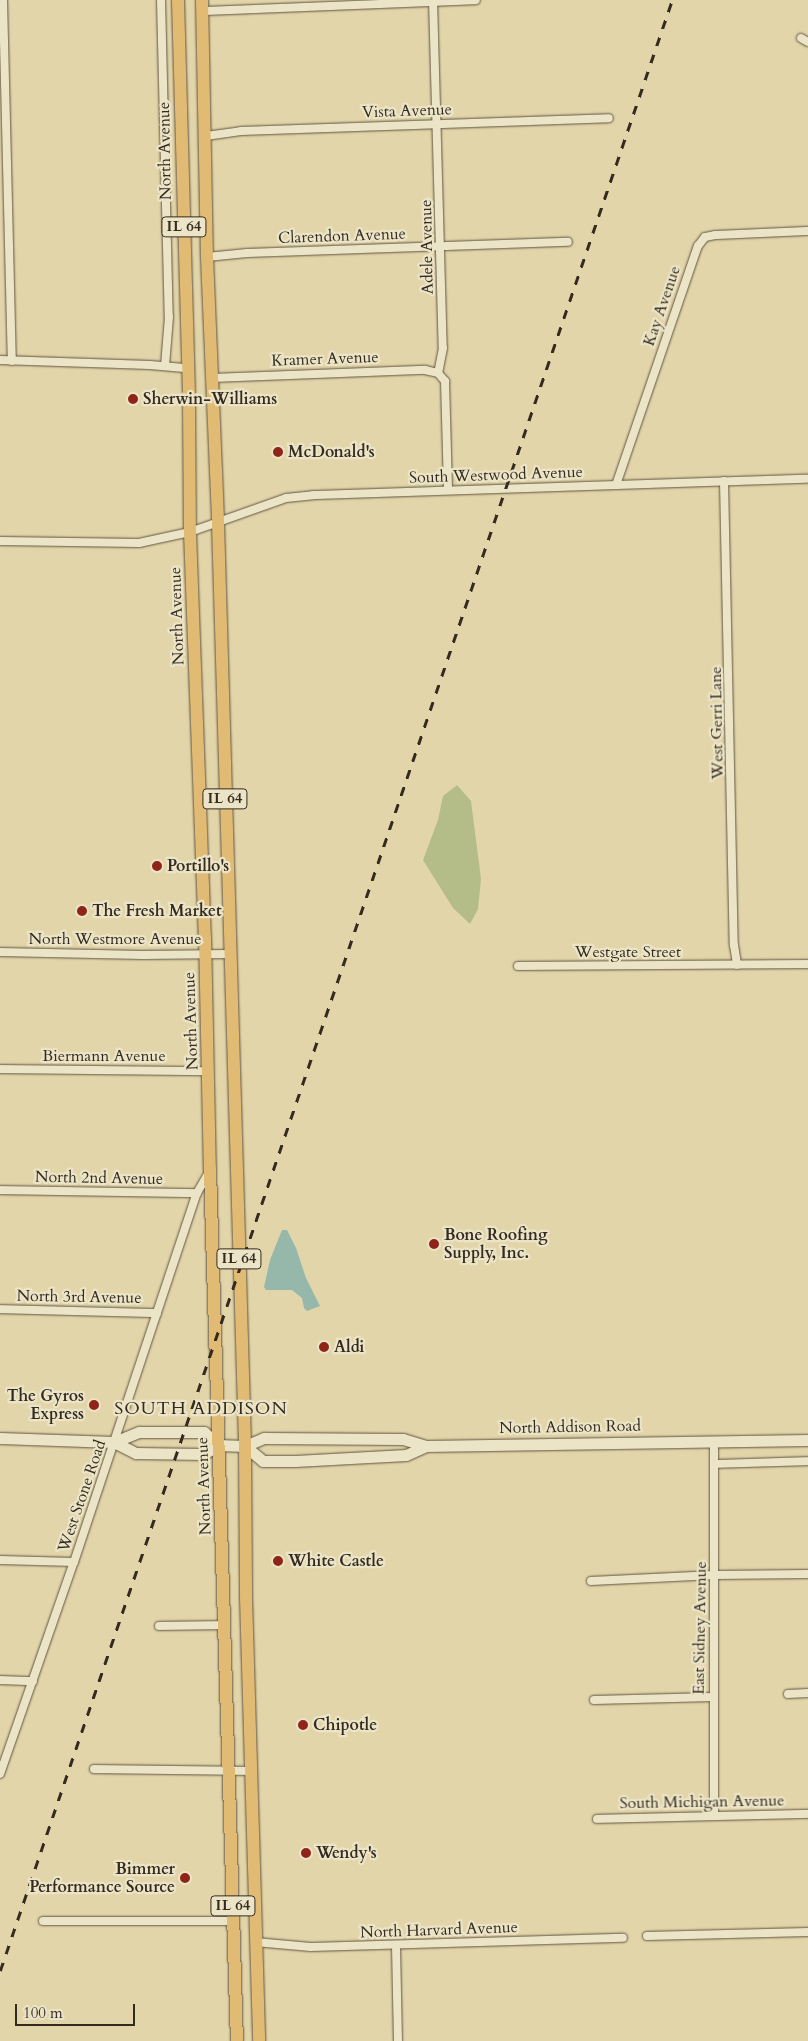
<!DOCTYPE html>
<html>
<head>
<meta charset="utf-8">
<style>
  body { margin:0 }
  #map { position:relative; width:808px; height:2041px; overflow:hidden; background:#e2d5a9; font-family:Cardo,serif }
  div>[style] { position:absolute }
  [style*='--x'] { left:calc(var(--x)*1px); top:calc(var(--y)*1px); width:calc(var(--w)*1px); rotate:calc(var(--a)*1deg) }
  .green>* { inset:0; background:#b4bd87 }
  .water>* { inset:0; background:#95b8aa }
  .roads { filter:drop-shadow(0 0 1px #605542) drop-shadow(0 0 1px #605542) }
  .street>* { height:8px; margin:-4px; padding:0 4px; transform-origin:4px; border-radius:4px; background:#ece4c7 }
  .secondary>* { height:11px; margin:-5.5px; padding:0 5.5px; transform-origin:5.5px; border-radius:5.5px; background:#ece4c7 }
  .primary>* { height:12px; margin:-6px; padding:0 6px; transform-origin:6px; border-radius:6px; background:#e1ba74 }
  .rail>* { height:2.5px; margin-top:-1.25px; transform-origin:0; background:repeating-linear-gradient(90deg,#342a1f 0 9px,transparent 0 18px) }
  .dots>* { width:14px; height:14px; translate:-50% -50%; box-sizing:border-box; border:2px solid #ece4c7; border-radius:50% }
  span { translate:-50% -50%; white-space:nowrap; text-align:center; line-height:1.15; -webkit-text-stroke:4.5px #ece4c7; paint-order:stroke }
  .shield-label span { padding:1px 4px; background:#ece4c7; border:1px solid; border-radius:4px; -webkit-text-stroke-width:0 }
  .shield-label { font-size:15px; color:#342a1f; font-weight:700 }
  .street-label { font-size:16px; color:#342a1f }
  .poi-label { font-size:16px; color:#342a1f; font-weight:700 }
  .left { translate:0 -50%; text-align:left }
  .right { translate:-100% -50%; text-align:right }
  .neighbourhood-label { font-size:18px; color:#342a1f; letter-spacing:1px }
  .scale { position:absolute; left:15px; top:2004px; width:120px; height:22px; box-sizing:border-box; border:2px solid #342a1f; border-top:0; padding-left:6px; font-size:15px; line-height:18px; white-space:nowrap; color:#342a1f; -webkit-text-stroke:4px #ece4c7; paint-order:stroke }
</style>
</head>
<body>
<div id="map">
  <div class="green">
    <i style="clip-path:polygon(457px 785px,471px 801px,481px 879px,478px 909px,470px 924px,453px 908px,423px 860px,438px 820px,443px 796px)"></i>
  </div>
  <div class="water">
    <i style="clip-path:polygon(282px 1230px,287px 1230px,296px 1248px,306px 1278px,320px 1306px,307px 1311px,304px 1308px,302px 1298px,292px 1290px,266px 1290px,264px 1287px,270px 1260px)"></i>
  </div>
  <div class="roads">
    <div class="street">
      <i style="--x:3;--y:0;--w:361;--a:88.6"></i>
      <i style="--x:161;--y:0;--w:317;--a:88.6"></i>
      <i style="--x:169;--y:317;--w:49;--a:94.7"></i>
      <i style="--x:433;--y:0;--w:348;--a:88.4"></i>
      <i style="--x:443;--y:348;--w:25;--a:101"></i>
      <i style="--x:438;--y:373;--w:11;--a:49"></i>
      <i style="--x:445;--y:381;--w:109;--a:88.4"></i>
      <i style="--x:203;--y:11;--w:273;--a:-2.3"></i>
      <i style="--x:801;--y:38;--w:8;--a:30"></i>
      <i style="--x:206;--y:136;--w:35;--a:-8"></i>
      <i style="--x:241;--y:131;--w:368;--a:-2"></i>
      <i style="--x:207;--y:257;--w:40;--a:-5.7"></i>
      <i style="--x:247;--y:253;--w:321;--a:-2"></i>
      <i style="--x:0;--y:360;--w:150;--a:1.9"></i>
      <i style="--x:150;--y:365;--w:37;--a:5"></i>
      <i style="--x:212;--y:378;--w:213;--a:-2.2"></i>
      <i style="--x:425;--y:370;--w:13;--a:13"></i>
      <i style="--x:724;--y:481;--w:464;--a:88.8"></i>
      <i style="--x:734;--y:945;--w:20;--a:81"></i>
      <i style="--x:616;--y:485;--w:253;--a:-71.1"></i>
      <i style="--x:698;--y:246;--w:11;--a:-52"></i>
      <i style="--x:705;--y:237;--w:10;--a:-11"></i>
      <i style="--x:715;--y:235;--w:93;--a:-2.5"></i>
      <i style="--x:0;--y:541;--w:139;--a:0.8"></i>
      <i style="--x:139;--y:543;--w:52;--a:-12.2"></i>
      <i style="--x:190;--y:532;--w:102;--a:-19.5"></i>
      <i style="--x:286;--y:498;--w:27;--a:-6"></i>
      <i style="--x:313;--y:495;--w:495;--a:-1.9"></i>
      <i style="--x:0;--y:952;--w:143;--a:1.2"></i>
      <i style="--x:143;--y:955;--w:86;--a:-0.7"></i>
      <i style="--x:518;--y:966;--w:290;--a:-0.4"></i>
      <i style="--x:0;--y:1069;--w:208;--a:0.6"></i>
      <i style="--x:0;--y:1190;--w:197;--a:0.9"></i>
      <i style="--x:0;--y:1309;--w:157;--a:1.5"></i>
      <i style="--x:714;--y:1464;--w:94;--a:-1.8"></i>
      <i style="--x:0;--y:1560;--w:74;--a:1.5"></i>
      <i style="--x:591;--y:1581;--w:124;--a:-2.8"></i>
      <i style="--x:715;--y:1575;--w:93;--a:-0.6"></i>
      <i style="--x:159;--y:1626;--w:66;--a:-0.9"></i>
      <i style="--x:0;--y:1680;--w:33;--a:2"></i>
      <i style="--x:788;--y:1694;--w:20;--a:-3"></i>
      <i style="--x:594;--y:1700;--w:119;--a:-1.4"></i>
      <i style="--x:94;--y:1769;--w:157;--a:0.7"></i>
      <i style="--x:0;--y:1774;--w:225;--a:-70.8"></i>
      <i style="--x:74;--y:1562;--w:389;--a:-71.6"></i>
      <i style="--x:197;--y:1193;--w:24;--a:-60"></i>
      <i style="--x:714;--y:1816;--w:375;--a:-90"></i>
      <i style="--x:597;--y:1819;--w:211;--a:-1.4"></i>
      <i style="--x:43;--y:1921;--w:191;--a:0"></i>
      <i style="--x:647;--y:1936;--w:161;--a:-1.4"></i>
      <i style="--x:255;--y:1942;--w:56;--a:5.1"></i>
      <i style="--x:311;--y:1947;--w:312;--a:-1.7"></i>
      <i style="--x:396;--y:1946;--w:95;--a:88.8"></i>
    </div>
    <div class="secondary">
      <i style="--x:0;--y:1438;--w:114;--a:2"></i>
      <i style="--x:114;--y:1442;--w:25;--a:27"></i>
      <i style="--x:136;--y:1453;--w:68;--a:0.8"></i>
      <i style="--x:204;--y:1454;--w:17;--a:-33"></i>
      <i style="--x:218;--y:1445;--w:27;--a:2"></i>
      <i style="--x:245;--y:1446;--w:21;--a:-23"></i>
      <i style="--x:264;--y:1438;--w:139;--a:0.4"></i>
      <i style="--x:403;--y:1439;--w:24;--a:17"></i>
      <i style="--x:426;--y:1446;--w:382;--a:-0.9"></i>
      <i style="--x:114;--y:1442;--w:27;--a:-22"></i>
      <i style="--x:139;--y:1432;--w:65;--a:0"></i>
      <i style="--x:204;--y:1432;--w:19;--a:43"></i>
      <i style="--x:245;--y:1446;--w:23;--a:40"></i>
      <i style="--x:263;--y:1461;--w:32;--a:0"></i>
      <i style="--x:295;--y:1461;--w:111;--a:-3.1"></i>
      <i style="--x:406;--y:1455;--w:22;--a:-24"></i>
    </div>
    <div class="primary">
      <i style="--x:178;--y:0;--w:399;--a:88.4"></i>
      <i style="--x:189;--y:399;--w:133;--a:89.6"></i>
      <i style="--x:190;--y:532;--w:405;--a:87.9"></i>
      <i style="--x:205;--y:937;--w:232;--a:88.8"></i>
      <i style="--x:210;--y:1169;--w:872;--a:88.23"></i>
      <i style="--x:202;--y:0;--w:257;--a:88.9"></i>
      <i style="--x:207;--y:257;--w:266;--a:87.6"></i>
      <i style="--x:218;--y:523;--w:923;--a:88.32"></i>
      <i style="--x:245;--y:1446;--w:151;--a:89.6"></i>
      <i style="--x:246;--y:1597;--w:444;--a:88.3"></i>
    </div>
  </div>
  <div class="rail">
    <i style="--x:0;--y:1971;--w:2082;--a:-71.17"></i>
  </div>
  <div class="dots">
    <i style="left:133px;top:399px;background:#8f2418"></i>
    <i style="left:278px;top:452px;background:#8f2418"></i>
    <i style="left:157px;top:866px;background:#8f2418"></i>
    <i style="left:82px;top:911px;background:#8f2418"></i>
    <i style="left:434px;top:1244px;background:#8f2418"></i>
    <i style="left:324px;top:1347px;background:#8f2418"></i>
    <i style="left:94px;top:1405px;background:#8f2418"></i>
    <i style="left:278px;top:1561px;background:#8f2418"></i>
    <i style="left:303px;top:1725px;background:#8f2418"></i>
    <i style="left:306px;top:1853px;background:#8f2418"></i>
    <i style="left:185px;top:1878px;background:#8f2418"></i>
  </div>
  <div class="shield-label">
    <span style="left:184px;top:227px">IL 64</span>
    <span style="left:225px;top:799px">IL 64</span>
    <span style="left:239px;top:1259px">IL 64</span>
    <span style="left:233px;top:1906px">IL 64</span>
  </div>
  <div class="street-label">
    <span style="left:407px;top:111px;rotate:-2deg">Vista Avenue</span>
    <span style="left:165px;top:151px;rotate:-91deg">North Avenue</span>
    <span style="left:342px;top:236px;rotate:-2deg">Clarendon Avenue</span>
    <span style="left:427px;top:247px;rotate:-91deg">Adele Avenue</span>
    <span style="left:662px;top:306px;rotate:-71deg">Kay Avenue</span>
    <span style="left:325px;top:359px;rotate:-2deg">Kramer Avenue</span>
    <span style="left:496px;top:475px;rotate:-2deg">South Westwood Avenue</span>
    <span style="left:177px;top:616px;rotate:-92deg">North Avenue</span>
    <span style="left:717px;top:723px;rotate:-91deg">West Gerri Lane</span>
    <span style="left:115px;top:939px">North Westmore Avenue</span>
    <span style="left:628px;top:952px">Westgate Street</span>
    <span style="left:191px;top:1021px;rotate:-92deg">North Avenue</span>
    <span style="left:104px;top:1056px">Biermann Avenue</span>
    <span style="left:99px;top:1178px;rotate:1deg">North 2nd Avenue</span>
    <span style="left:79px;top:1297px;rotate:1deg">North 3rd Avenue</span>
    <span style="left:570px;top:1427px;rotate:-1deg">North Addison Road</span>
    <span style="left:204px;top:1486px;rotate:-92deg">North Avenue</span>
    <span style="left:82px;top:1496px;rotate:-71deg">West Stone Road</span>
    <span style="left:700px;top:1628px;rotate:-89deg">East Sidney Avenue</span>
    <span style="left:702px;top:1802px;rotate:-1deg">South Michigan Avenue</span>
    <span style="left:439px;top:1930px;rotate:-2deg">North Harvard Avenue</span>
  </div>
  <div class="poi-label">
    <span class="left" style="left:143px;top:399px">Sherwin-Williams</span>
    <span class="left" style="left:288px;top:452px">McDonald's</span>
    <span class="left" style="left:167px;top:866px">Portillo's</span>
    <span class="left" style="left:92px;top:911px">The Fresh Market</span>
    <span class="left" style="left:444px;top:1244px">Bone Roofing<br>Supply, Inc.</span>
    <span class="left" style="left:334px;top:1347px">Aldi</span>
    <span class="right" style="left:84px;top:1405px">The Gyros<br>Express</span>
    <span class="left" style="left:288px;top:1561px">White Castle</span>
    <span class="left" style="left:313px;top:1725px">Chipotle</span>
    <span class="left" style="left:316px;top:1853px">Wendy's</span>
    <span class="right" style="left:175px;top:1878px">Bimmer<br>Performance Source</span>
  </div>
  <div class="neighbourhood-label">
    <span style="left:201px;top:1409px">SOUTH ADDISON</span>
  </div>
  <div class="scale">100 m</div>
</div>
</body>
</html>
